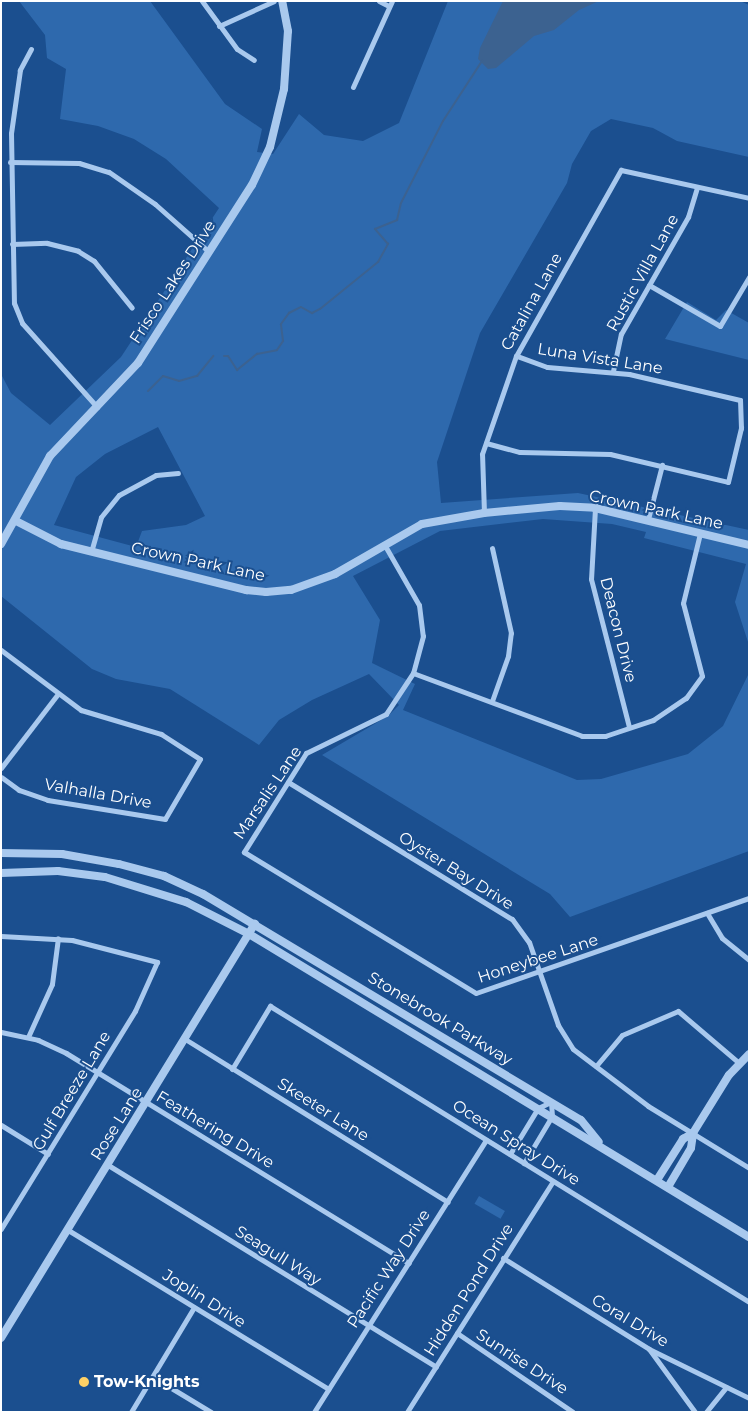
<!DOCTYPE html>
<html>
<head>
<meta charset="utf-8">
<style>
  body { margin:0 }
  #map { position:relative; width:750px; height:1413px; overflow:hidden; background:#1b4f8f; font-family:Montserrat,sans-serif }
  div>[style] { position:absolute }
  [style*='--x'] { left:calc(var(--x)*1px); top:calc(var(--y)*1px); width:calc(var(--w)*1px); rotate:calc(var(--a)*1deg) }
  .green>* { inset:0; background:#2e69ad; transform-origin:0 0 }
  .water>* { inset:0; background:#3c6290 }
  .stream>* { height:2px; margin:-1px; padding:0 1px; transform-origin:1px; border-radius:1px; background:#3c6290 }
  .minor>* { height:5px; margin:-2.5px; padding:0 2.5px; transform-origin:2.5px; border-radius:2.5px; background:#a9c9ee }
  .tertiary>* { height:8px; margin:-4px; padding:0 4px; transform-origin:4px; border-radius:4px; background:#a9c9ee }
  .dots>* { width:14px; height:14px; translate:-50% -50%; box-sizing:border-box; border:2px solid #1b4f8f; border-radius:50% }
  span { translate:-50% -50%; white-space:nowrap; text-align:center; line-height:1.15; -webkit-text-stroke:4px #1b4f8f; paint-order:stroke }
  .street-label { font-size:16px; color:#fff }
  .poi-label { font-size:16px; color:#fff; font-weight:700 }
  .left { translate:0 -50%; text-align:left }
  .frame { position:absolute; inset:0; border:2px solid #fff; pointer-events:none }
</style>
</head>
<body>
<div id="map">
  <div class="green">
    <i style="clip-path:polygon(evenodd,19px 1px,150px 1px,225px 104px,262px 129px,257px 152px,273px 154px,299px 114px,324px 135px,363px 141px,399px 123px,448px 1px,740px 1px,749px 5px,749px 157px,677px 141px,653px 128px,611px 119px,591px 131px,572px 164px,567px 183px,480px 333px,437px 462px,441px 503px,578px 493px,749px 530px,749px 645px,735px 602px,746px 564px,644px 538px,646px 532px,612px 524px,543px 519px,440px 531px,353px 576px,380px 620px,372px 663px,415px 684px,403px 710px,577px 780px,601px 779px,688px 754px,723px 726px,749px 673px,749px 851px,570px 917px,550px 894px,322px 755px,388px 716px,399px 705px,369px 674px,312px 700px,279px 720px,259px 745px,170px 689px,116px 679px,92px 669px,1px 596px,1px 374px,11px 393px,50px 425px,121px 357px,219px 208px,166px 159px,134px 139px,98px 126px,60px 119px,66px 69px,47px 58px,45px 35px,19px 1px,158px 427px,205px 516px,186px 525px,142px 531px,136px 547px,54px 525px,76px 477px,105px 454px,158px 427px)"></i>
    <i style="clip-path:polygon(687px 302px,716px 320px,726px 310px,749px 323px,749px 360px,665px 339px)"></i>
    <i style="left:479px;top:1196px;width:30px;height:9px;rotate:30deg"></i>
  </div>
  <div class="water">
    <i style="clip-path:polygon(503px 1px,599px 1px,579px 10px,554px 30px,534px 36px,496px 68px,488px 69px,478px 59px,480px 48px)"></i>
  </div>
  <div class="stream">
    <i style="--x:224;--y:356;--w:4;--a:0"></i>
    <i style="--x:228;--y:356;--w:17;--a:57"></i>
    <i style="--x:237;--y:370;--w:26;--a:-39"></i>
    <i style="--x:257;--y:354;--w:20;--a:-11"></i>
    <i style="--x:277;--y:350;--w:11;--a:-56"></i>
    <i style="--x:283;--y:341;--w:17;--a:-97"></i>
    <i style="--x:281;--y:324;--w:14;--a:-54"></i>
    <i style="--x:289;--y:313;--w:13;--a:-27"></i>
    <i style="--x:301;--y:307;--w:13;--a:29"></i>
    <i style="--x:312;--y:313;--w:9;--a:-27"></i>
    <i style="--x:320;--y:309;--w:75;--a:-39"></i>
    <i style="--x:378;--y:262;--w:21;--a:-61"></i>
    <i style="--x:388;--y:244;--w:20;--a:-131"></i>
    <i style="--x:375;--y:229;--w:24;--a:-22"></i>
    <i style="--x:397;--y:220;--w:17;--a:-77"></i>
    <i style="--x:401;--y:203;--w:92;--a:-62.9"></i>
    <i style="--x:443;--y:121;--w:72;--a:-57"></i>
    <i style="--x:148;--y:391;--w:21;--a:-45"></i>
    <i style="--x:163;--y:376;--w:17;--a:17"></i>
    <i style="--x:179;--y:381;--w:19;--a:-16"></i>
    <i style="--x:197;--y:376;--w:26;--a:-51"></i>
  </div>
  <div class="minor">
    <i style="--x:202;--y:1;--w:59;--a:53.9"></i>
    <i style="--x:237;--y:49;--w:20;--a:33"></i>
    <i style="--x:379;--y:1;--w:11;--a:27"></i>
    <i style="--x:219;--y:26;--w:60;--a:-24.4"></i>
    <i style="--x:31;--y:49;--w:24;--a:118"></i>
    <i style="--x:20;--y:70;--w:64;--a:98.1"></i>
    <i style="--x:11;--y:133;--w:170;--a:89"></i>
    <i style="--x:14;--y:303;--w:22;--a:68"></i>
    <i style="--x:22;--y:323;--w:113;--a:48.2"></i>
    <i style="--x:353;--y:87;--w:94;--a:-65.6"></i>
    <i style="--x:10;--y:162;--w:69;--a:0.8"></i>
    <i style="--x:79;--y:163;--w:31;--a:17"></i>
    <i style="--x:109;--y:172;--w:56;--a:34.8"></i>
    <i style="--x:155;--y:204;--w:71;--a:41.6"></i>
    <i style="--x:12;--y:244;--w:35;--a:-2"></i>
    <i style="--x:47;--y:243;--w:32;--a:14"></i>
    <i style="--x:78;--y:251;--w:19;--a:32"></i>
    <i style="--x:94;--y:261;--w:60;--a:51"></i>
    <i style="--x:649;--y:285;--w:82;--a:30"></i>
    <i style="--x:720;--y:326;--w:57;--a:-59.4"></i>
    <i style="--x:613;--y:371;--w:38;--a:-78"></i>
    <i style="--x:621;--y:334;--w:135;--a:-60.2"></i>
    <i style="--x:688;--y:217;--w:31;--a:-73"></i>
    <i style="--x:486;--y:443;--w:35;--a:15"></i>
    <i style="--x:520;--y:452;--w:90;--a:1.3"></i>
    <i style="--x:610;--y:454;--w:121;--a:13.3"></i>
    <i style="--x:728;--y:482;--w:56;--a:-76.5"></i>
    <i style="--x:741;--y:428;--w:28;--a:-92"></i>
    <i style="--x:740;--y:400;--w:114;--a:-166.8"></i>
    <i style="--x:629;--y:374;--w:82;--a:-175.1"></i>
    <i style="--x:547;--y:367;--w:33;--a:-160"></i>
    <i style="--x:595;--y:508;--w:71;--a:93.2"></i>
    <i style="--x:591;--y:579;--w:153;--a:75.6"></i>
    <i style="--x:484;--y:513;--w:59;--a:-91.9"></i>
    <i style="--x:482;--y:454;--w:104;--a:-70.9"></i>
    <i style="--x:516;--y:356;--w:214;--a:-60.6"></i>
    <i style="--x:621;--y:170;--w:131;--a:12.3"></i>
    <i style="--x:648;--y:519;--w:56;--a:-75.5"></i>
    <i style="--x:384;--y:544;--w:70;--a:60.2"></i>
    <i style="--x:419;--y:605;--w:31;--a:83"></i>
    <i style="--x:423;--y:636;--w:38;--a:105"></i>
    <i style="--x:413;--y:673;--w:49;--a:123.4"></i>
    <i style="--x:386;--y:714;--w:89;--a:154"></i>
    <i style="--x:306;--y:753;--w:117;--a:122.1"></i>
    <i style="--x:244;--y:852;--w:271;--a:31.3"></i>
    <i style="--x:476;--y:993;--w:289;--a:-19.2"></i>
    <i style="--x:91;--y:552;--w:36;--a:-74"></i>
    <i style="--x:101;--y:517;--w:28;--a:-51"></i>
    <i style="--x:119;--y:495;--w:42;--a:-28.4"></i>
    <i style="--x:156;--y:475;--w:22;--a:-5"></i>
    <i style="--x:1;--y:650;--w:100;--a:36.9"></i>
    <i style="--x:81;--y:710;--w:84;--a:16.7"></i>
    <i style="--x:161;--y:734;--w:46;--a:32.7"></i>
    <i style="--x:200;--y:759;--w:69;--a:120.3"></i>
    <i style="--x:165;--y:819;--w:119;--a:-170.8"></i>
    <i style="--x:48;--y:800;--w:31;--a:-161"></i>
    <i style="--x:19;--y:790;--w:22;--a:-144"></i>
    <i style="--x:413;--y:673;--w:180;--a:20.4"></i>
    <i style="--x:582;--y:736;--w:23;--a:0"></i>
    <i style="--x:605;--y:736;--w:51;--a:-18.4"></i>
    <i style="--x:653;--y:720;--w:40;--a:-34"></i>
    <i style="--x:686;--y:698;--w:27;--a:-54"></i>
    <i style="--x:702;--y:676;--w:75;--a:-104.6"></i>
    <i style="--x:683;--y:603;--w:72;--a:-76.3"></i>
    <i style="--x:492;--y:701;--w:48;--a:-70.4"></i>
    <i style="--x:508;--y:656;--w:23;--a:-83"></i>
    <i style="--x:511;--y:633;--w:87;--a:-102.6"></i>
    <i style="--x:1;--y:768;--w:92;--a:-52.5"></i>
    <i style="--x:288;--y:782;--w:263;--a:31.5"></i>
    <i style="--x:512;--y:919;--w:29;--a:54"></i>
    <i style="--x:529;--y:942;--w:88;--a:70.7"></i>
    <i style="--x:558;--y:1025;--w:28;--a:58"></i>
    <i style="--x:573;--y:1049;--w:94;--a:37.2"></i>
    <i style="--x:648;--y:1106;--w:119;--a:31.5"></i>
    <i style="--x:707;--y:913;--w:29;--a:59"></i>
    <i style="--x:722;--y:938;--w:35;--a:39"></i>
    <i style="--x:1;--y:936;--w:71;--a:3.2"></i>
    <i style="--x:72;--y:940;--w:88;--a:14.5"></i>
    <i style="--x:157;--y:962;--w:54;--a:114.2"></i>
    <i style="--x:135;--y:1011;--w:256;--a:121.6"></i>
    <i style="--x:1;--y:1032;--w:38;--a:12"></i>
    <i style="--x:38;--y:1040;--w:31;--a:25"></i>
    <i style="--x:66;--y:1053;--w:402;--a:31.5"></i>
    <i style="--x:28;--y:1037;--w:58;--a:-65.6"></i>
    <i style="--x:52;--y:984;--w:46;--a:-82.6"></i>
    <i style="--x:185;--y:1039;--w:309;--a:31.8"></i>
    <i style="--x:596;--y:1066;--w:40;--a:-50"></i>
    <i style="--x:622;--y:1035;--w:61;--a:-23.2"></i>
    <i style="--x:678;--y:1011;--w:80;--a:40.4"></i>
    <i style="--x:232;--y:1069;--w:74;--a:-58.9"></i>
    <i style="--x:270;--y:1006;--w:563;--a:31.71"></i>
    <i style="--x:1;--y:1125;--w:55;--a:31.7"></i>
    <i style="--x:510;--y:1154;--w:54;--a:-58.7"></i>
    <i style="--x:538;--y:1108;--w:14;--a:-25"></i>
    <i style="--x:551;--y:1102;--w:14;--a:86"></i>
    <i style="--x:552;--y:1116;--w:55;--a:120.8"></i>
    <i style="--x:108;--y:1165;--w:385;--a:31.6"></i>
    <i style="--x:68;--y:1230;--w:305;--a:31.4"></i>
    <i style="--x:503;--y:1258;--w:172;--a:31.9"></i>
    <i style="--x:649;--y:1349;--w:111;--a:26.1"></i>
    <i style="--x:457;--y:1333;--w:140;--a:34.3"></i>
    <i style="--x:649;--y:1349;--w:78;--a:53.9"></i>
    <i style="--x:153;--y:1377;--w:68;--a:31.1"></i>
    <i style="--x:131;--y:1412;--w:122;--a:-59"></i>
    <i style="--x:314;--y:1412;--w:322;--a:-57.7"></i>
    <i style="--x:407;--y:1412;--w:273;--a:-57.7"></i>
    <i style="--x:706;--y:1412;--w:32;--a:-51"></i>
  </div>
  <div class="tertiary">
    <i style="--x:16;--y:521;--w:51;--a:27.1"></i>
    <i style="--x:61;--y:544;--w:191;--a:14"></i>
    <i style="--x:246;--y:590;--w:20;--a:6"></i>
    <i style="--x:266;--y:592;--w:25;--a:-5"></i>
    <i style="--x:291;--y:590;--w:47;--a:-20"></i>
    <i style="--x:335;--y:574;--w:100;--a:-29.9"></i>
    <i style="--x:422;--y:524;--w:63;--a:-10.1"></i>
    <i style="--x:484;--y:513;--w:76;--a:-5.3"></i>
    <i style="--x:560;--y:506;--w:35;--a:3"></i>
    <i style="--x:595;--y:508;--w:158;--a:13.5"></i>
    <i style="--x:1;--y:544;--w:101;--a:-60.9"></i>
    <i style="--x:50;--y:456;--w:128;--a:-46.6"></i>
    <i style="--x:138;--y:363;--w:211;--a:-57.4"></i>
    <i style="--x:252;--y:185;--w:42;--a:-64.7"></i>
    <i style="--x:270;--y:147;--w:60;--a:-76.4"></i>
    <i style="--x:284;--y:89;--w:58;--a:-86.1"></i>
    <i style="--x:288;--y:31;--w:31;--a:-101"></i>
    <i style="--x:1;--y:853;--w:61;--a:0.9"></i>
    <i style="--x:62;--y:854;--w:58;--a:10"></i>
    <i style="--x:119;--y:864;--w:47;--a:14.9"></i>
    <i style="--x:164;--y:876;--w:43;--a:24.8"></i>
    <i style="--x:203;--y:894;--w:440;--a:30.9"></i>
    <i style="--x:581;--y:1120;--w:28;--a:51"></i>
    <i style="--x:1;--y:873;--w:57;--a:-2"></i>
    <i style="--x:58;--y:871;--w:47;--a:7.3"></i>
    <i style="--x:105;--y:877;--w:85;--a:17.2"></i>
    <i style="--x:186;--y:902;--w:71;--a:26.9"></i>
    <i style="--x:249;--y:934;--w:585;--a:31.22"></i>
    <i style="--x:657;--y:1180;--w:49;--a:-57.6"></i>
    <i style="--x:683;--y:1139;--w:12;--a:-31"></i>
    <i style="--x:668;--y:1187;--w:45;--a:-59.5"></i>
    <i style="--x:691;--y:1148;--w:15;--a:-82"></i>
    <i style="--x:693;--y:1133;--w:68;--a:-58.2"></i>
    <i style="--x:729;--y:1075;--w:29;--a:-46"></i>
    <i style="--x:1;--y:1338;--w:486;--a:-58.5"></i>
  </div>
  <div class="dots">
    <i style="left:84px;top:1382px;background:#ffd166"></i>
  </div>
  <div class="street-label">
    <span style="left:643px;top:273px;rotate:-61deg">Rustic Villa Lane</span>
    <span style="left:173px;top:282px;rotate:-57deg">Frisco Lakes Drive</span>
    <span style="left:532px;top:302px;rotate:-61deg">Catalina Lane</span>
    <span style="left:600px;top:359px;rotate:9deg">Luna Vista Lane</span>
    <span style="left:656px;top:510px;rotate:12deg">Crown Park Lane</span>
    <span style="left:198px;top:562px;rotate:12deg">Crown Park Lane</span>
    <span style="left:618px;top:630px;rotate:76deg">Deacon Drive</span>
    <span style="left:268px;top:793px;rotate:-56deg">Marsalis Lane</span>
    <span style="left:98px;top:794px;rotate:10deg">Valhalla Drive</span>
    <span style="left:456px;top:871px;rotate:32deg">Oyster Bay Drive</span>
    <span style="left:538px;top:959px;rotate:-18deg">Honeybee Lane</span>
    <span style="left:440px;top:1019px;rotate:31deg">Stonebrook Parkway</span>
    <span style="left:72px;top:1091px;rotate:-59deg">Gulf Breeze Lane</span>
    <span style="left:323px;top:1110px;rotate:32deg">Skeeter Lane</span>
    <span style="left:117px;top:1124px;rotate:-58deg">Rose Lane</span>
    <span style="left:215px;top:1130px;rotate:31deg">Feathering Drive</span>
    <span style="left:516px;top:1143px;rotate:32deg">Ocean Spray Drive</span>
    <span style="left:278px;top:1256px;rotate:32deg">Seagull Way</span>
    <span style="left:389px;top:1269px;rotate:-57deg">Pacific Way Drive</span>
    <span style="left:469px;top:1290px;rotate:-58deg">Hidden Pond Drive</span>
    <span style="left:204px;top:1299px;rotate:32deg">Joplin Drive</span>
    <span style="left:630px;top:1321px;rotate:31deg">Coral Drive</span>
    <span style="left:522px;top:1362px;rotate:33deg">Sunrise Drive</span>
  </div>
  <div class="poi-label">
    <span class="left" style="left:94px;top:1382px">Tow-Knights</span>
  </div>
  <div class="frame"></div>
</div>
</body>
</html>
